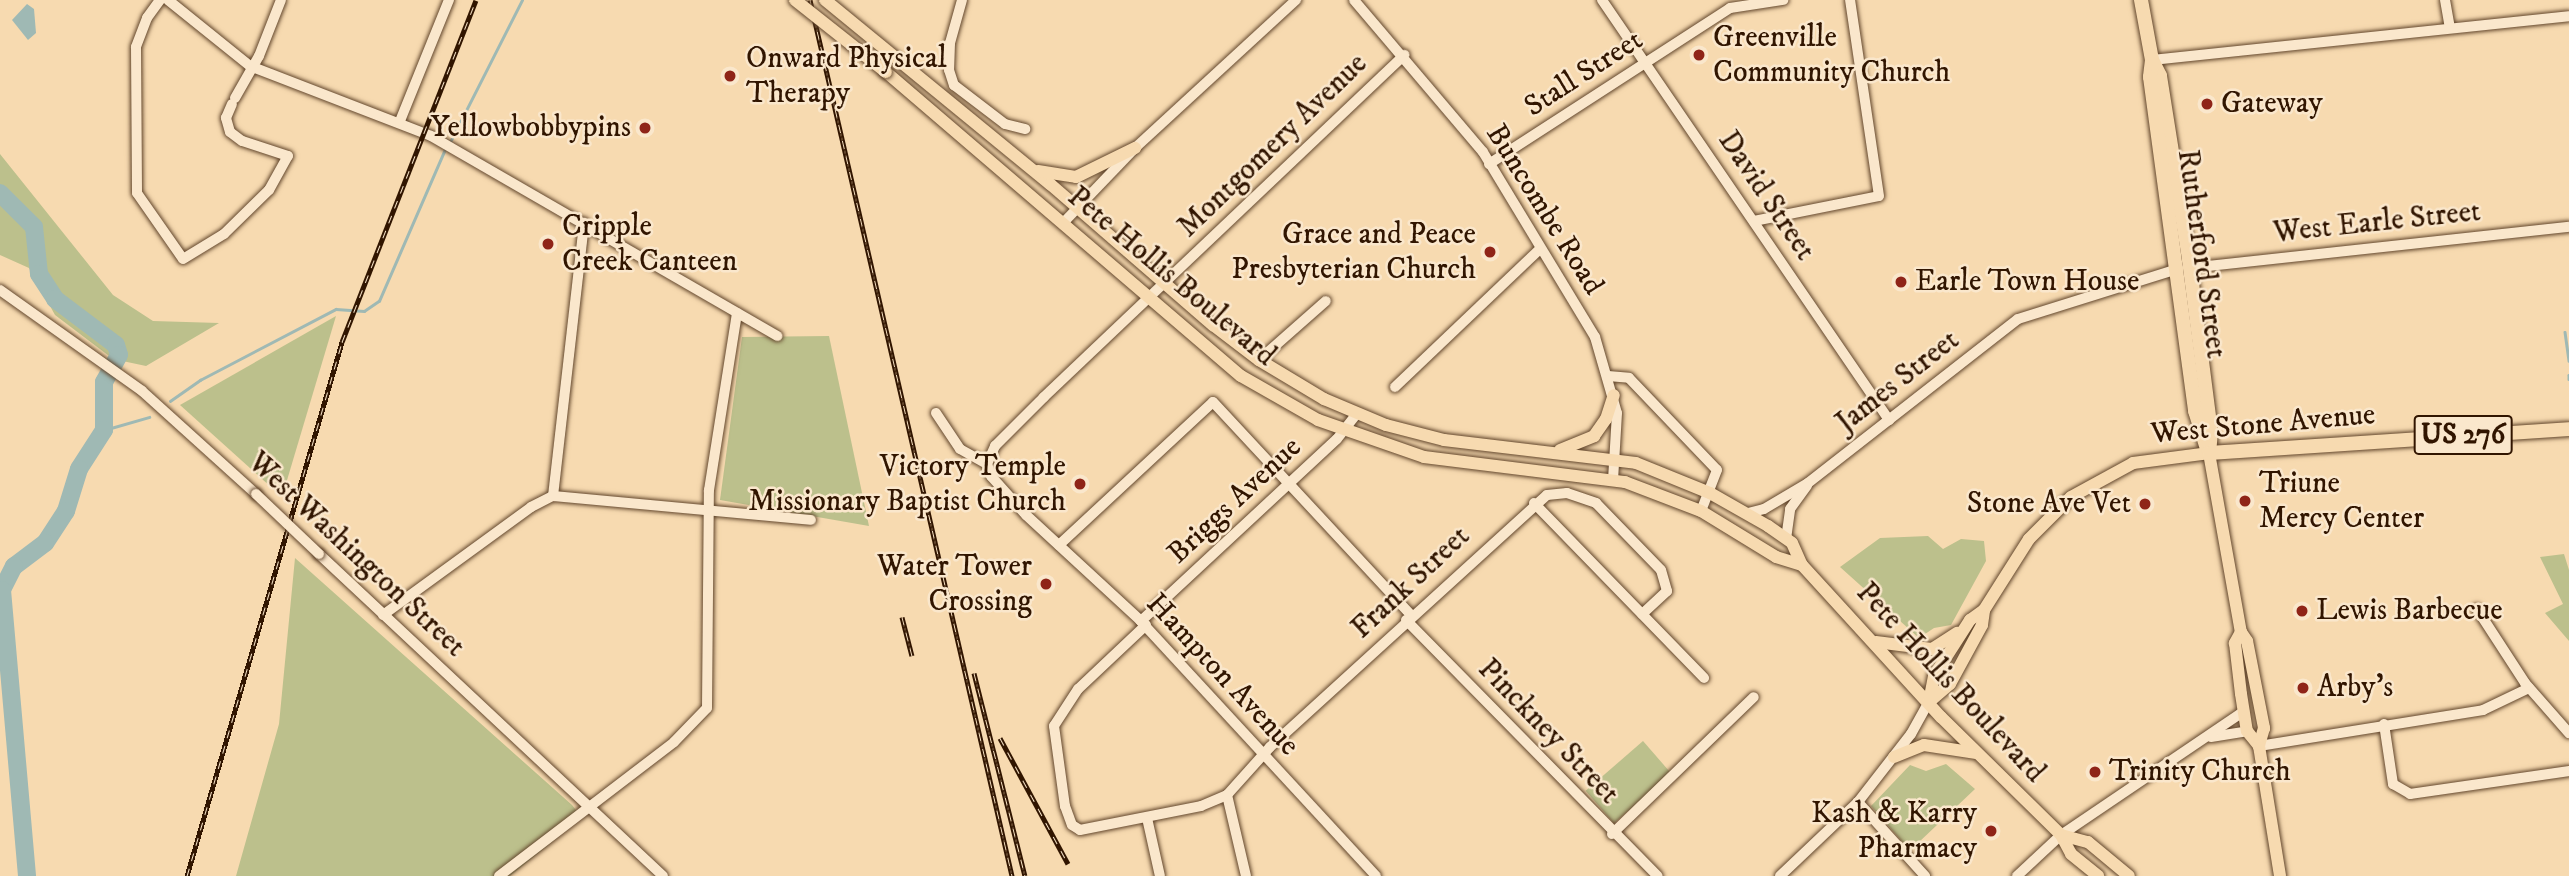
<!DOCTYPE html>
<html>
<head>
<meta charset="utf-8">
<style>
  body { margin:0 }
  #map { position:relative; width:2569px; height:876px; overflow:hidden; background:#f7dab0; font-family:"IM FELL DW Pica",serif }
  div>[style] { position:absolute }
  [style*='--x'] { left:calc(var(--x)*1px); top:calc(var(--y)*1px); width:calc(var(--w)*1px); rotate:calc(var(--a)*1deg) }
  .green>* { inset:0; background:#bcc08c; transform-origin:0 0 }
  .water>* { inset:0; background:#9fb9b4 }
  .stream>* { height:2.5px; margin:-1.25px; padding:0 1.25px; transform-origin:1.25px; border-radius:1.25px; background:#9fb9b4 }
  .river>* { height:18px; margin:-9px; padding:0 9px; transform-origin:9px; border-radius:9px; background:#9fb9b4 }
  .roads { filter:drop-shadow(0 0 2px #62462c) drop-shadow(0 0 2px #62462c) }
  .minor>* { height:10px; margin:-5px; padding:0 5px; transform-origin:5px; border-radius:5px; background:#fae7cc }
  .major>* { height:12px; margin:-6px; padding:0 6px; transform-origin:6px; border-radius:6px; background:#f7dab0 }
  .highway>* { height:14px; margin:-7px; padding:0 7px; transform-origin:7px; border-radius:7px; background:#f7dab0 }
  .rail>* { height:5px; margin-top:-2.5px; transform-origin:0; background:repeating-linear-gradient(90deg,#fae7cc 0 8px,#311500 0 16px); box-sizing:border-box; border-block:2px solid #311500 }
  .bridges { filter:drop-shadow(0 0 2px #62462c) drop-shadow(0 0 2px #62462c) }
  .minor-bridge>* { height:10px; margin:-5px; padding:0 5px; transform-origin:5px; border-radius:5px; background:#fae7cc }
  .major-bridge>* { height:12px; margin:-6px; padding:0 6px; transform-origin:6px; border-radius:6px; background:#f7dab0 }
  .dots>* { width:19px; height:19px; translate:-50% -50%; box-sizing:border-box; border:4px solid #fae7cc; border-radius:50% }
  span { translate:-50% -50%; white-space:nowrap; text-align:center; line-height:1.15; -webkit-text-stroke:5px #fae7cc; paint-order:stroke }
  .shield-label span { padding:2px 5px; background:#fae7cc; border:2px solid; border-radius:5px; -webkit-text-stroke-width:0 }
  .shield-label { font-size:28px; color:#311500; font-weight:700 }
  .poi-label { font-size:30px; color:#311500 }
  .left { translate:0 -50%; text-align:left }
  .right { translate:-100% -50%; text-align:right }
  .street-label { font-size:30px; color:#311500 }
</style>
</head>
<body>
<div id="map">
  <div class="green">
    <i style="clip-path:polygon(0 154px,113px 295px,153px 321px,219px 323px,146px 366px,113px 359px,55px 315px,29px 268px,0 255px)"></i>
    <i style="clip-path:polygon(336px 316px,282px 497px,180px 405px)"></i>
    <i style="clip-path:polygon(829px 336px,869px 526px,720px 500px,742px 337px)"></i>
    <i style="clip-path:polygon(1928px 536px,1943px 549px,1961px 539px,1984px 541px,1986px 561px,1951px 625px,1934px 628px,1919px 638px,1840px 567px,1880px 538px)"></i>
    <i style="clip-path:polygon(2564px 554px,2569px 570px,2569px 641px,2545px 613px,2563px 604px,2540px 557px)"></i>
    <i style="clip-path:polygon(295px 558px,572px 805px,582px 818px,510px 876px,236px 876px,279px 724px)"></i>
    <i style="left:1643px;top:741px;width:43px;height:76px;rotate:49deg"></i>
    <i style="clip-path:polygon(1946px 764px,1975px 789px,1918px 843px,1906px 846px,1871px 806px,1910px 765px,1926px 771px)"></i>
  </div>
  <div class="water">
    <i style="clip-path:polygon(27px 4px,34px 9px,36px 33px,28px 40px,12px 20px)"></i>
  </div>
  <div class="stream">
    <i style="--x:449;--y:144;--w:161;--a:-63.1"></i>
    <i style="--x:2565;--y:332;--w:29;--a:82"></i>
    <i style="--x:2569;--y:375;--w:4;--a:90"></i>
    <i style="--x:170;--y:401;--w:37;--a:-35"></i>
    <i style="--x:200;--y:380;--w:153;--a:-27.6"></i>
    <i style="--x:336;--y:309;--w:28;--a:4"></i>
    <i style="--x:364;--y:311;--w:18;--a:-34"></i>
    <i style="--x:379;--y:301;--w:166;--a:-66.5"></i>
    <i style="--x:104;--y:430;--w:47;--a:-16.1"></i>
    <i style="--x:0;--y:586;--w:4;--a:63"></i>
  </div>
  <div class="river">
    <i style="--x:0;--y:193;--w:48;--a:45"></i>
    <i style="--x:34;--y:227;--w:47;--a:83.9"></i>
    <i style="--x:39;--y:274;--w:30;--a:57"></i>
    <i style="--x:55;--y:299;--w:76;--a:37"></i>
    <i style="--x:116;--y:345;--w:10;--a:73"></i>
    <i style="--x:119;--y:355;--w:31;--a:119"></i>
    <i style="--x:104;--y:382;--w:48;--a:90"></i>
    <i style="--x:104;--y:430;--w:46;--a:122.7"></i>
    <i style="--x:79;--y:469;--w:44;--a:107.2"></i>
    <i style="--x:66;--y:511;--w:38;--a:123"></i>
    <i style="--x:45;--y:543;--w:39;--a:143"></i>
    <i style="--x:14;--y:566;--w:27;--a:117"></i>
    <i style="--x:2;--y:590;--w:287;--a:85"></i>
  </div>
  <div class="roads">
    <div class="minor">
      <i style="--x:160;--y:0;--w:22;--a:126"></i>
      <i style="--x:147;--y:18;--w:31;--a:111"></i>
      <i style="--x:136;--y:47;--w:146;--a:89.6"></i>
      <i style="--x:137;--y:193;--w:80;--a:55.1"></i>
      <i style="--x:183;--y:259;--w:48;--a:-31.4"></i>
      <i style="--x:224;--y:234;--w:63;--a:-44.4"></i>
      <i style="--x:269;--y:190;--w:39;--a:-61"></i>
      <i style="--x:288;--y:156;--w:48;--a:-161.9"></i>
      <i style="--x:242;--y:141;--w:15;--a:-143"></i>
      <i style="--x:230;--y:132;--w:15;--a:-106"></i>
      <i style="--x:226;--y:118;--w:15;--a:-67"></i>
      <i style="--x:168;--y:0;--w:105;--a:38.8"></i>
      <i style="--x:250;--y:66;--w:194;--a:21.1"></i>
      <i style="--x:431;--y:136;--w:400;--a:30"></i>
      <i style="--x:962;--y:0;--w:45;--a:105.6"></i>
      <i style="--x:950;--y:43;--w:27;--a:92"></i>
      <i style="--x:949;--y:70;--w:16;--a:72"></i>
      <i style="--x:954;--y:85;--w:64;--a:37.4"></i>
      <i style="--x:1005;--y:124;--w:21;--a:14"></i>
      <i style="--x:1354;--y:0;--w:199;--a:49.7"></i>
      <i style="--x:1483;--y:152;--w:216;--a:58.8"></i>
      <i style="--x:1595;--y:337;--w:79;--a:73.9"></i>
      <i style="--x:1617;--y:413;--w:67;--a:93.4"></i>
      <i style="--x:1602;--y:0;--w:509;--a:55.65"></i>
      <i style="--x:2445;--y:0;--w:28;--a:80"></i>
      <i style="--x:2152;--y:60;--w:419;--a:-6"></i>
      <i style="--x:235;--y:98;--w:48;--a:-60.3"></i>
      <i style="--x:259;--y:56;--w:60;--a:-68.6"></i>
      <i style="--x:400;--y:121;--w:131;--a:-68"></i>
      <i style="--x:1489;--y:164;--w:287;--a:-32.9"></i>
      <i style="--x:1730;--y:8;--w:54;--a:-8.6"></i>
      <i style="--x:1754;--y:221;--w:127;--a:-11.3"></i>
      <i style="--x:1879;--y:196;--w:198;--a:-98.4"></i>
      <i style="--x:1064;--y:222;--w:103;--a:-46.2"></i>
      <i style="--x:1135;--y:148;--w:219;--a:-42.6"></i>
      <i style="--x:2190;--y:268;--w:381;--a:-6.2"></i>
      <i style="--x:0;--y:290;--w:174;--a:35.4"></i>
      <i style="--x:142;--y:391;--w:154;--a:42.1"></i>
      <i style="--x:1259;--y:360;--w:89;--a:-41.4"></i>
      <i style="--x:1608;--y:376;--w:21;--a:5"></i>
      <i style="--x:1629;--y:378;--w:127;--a:46.3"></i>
      <i style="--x:1717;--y:470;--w:44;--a:111.3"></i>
      <i style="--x:1395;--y:387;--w:200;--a:-43.6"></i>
      <i style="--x:936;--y:413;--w:43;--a:56.3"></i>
      <i style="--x:960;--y:449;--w:31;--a:29"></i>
      <i style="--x:553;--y:496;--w:275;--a:-83.5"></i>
      <i style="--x:1534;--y:503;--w:244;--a:45.8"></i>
      <i style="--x:1748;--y:513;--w:16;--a:-14"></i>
      <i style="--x:1764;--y:509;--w:51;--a:-30.6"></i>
      <i style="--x:1808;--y:483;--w:266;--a:-38"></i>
      <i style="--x:2018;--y:319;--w:168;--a:-17.4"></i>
      <i style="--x:1786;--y:539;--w:30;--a:-82"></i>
      <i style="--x:1790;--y:509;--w:29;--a:-54"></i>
      <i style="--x:1059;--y:545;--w:210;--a:-42.9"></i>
      <i style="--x:1213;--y:402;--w:291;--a:47.1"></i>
      <i style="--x:319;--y:554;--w:471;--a:43.1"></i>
      <i style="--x:2477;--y:609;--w:88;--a:57"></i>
      <i style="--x:2525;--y:683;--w:67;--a:48.7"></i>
      <i style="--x:383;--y:615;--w:183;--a:-36.1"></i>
      <i style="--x:531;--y:507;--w:25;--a:-27"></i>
      <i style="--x:553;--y:496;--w:259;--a:5.3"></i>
      <i style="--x:1406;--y:620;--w:359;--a:45.5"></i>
      <i style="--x:1141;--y:621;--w:267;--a:-42.9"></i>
      <i style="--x:1337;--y:439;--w:33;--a:-52"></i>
      <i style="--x:1146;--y:625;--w:93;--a:136.7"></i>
      <i style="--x:1078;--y:689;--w:44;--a:123"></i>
      <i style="--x:1054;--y:726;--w:81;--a:82.2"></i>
      <i style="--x:1065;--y:806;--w:20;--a:70"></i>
      <i style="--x:1072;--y:825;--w:9;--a:32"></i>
      <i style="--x:1080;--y:830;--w:123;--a:-11.2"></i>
      <i style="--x:1201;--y:806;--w:28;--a:-23"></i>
      <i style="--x:1227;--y:795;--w:64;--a:-48.1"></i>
      <i style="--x:1270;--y:747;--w:374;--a:-42.3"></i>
      <i style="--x:1547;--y:495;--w:20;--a:-6"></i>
      <i style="--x:1567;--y:493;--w:31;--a:19"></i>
      <i style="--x:1596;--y:503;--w:93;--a:45.9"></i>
      <i style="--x:1661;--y:570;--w:22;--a:74"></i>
      <i style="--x:1667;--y:591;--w:34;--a:137"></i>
      <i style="--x:2384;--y:724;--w:61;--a:81.5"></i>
      <i style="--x:2393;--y:784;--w:20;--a:30"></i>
      <i style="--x:2410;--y:794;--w:161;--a:-8.2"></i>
      <i style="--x:2211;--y:737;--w:36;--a:-9"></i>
      <i style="--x:2259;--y:746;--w:227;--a:-9.1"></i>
      <i style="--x:2483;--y:710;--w:51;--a:-25.6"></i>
      <i style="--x:1227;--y:795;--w:83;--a:76.8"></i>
      <i style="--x:1858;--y:802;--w:100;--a:47.8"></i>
      <i style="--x:1147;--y:818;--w:59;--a:77.4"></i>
      <i style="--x:1612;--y:834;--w:197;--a:-44"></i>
      <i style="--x:499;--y:876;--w:220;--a:-37.4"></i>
      <i style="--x:674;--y:742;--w:47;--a:-45.9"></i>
      <i style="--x:707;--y:708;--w:218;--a:-89.5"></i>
      <i style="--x:709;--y:490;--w:179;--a:-81"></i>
      <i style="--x:1376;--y:876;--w:347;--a:-132.7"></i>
      <i style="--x:1141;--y:621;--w:156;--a:-137.3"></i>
      <i style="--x:1026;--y:515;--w:52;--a:-131.9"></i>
      <i style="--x:991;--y:476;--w:13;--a:-108"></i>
      <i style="--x:987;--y:464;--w:20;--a:-66"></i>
      <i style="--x:995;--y:446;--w:69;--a:-45"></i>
      <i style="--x:1044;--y:397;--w:497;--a:-43.5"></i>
      <i style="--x:1780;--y:876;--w:108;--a:-43.5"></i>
      <i style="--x:1858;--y:802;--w:86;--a:-52.1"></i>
      <i style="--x:1911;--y:734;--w:37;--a:-61"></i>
      <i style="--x:2017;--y:876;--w:60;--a:-43"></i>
      <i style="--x:2061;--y:835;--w:221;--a:-34.1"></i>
    </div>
    <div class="major">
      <i style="--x:825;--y:0;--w:291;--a:39.3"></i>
      <i style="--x:1050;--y:184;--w:216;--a:40.9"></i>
      <i style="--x:1213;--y:325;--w:58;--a:37.3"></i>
      <i style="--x:1259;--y:360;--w:76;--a:31"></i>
      <i style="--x:1324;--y:399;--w:67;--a:22.8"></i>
      <i style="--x:1386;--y:425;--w:60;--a:14.5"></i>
      <i style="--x:1444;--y:440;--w:193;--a:6.8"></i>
      <i style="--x:1636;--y:463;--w:80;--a:22.1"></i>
      <i style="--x:1710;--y:493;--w:67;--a:29.6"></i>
      <i style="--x:1768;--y:526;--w:29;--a:35"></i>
      <i style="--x:1792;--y:543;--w:24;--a:66"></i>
      <i style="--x:1802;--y:565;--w:206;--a:47.6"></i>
      <i style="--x:1941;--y:717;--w:168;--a:44.5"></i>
      <i style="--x:2061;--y:835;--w:21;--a:62"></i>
      <i style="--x:2071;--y:854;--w:35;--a:39"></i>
      <i style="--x:886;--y:72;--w:467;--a:40.6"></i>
      <i style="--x:1241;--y:376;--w:89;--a:29.7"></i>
      <i style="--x:1318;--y:420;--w:112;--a:19.2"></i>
      <i style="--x:1424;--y:457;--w:203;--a:7.1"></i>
      <i style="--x:1625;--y:482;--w:81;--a:20.9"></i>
      <i style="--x:1701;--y:511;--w:88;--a:31.5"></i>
      <i style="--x:1776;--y:557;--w:27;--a:17"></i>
      <i style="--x:1038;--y:171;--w:38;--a:9"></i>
      <i style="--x:1076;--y:177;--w:66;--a:-26.2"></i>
      <i style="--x:1560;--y:450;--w:37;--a:-22"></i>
      <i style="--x:1594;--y:436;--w:21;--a:-55"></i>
      <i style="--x:1606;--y:419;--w:25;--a:-72"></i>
      <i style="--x:2241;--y:632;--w:13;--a:119"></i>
      <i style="--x:2235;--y:643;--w:51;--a:83.3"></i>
      <i style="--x:2241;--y:694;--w:37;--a:81"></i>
      <i style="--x:2247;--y:731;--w:19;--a:51"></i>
      <i style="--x:1876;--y:642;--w:56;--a:7.1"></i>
      <i style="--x:1932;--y:649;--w:30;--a:-33"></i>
      <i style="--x:1929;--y:702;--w:26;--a:-79"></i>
      <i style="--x:1934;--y:676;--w:67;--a:-57.3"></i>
      <i style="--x:1970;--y:620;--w:17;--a:-36"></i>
      <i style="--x:1984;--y:610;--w:84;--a:-57.6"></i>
      <i style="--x:2029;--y:539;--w:59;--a:-45"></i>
      <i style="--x:2071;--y:497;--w:71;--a:-28.7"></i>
      <i style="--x:2133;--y:463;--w:77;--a:-7.5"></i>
      <i style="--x:2209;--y:453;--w:182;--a:79.9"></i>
      <i style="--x:2241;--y:632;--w:11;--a:56"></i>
      <i style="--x:2247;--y:641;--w:89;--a:78.9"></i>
      <i style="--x:2264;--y:728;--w:19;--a:106"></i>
      <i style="--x:2259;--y:746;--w:132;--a:80.8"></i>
      <i style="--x:1929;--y:702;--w:28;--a:-41"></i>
      <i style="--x:1950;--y:684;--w:67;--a:-61.5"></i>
      <i style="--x:1982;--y:625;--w:15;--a:-82"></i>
      <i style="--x:1894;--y:757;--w:32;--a:-22"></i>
      <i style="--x:1924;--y:745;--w:53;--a:8.7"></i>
      <i style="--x:2061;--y:835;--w:28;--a:15"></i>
      <i style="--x:2088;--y:842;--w:53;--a:39.7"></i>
    </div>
    <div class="highway">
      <i style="--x:2141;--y:0;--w:61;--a:79.6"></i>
      <i style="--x:2152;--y:60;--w:18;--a:63"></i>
      <i style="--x:2160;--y:76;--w:186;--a:81"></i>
      <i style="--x:2189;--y:260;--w:172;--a:82.7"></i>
      <i style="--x:2211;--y:431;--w:22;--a:95"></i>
      <i style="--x:2152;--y:60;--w:17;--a:97"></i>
      <i style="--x:2150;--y:77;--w:337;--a:82.3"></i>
      <i style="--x:2195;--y:411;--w:43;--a:72.4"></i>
      <i style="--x:2209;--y:453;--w:361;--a:-3.8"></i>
    </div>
  </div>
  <div class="rail">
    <i style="--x:810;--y:0;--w:899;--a:77.01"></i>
    <i style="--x:902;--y:617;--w:40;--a:75.6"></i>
    <i style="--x:974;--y:673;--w:209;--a:75.9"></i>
    <i style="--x:1000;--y:738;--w:143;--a:61.6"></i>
    <i style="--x:187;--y:876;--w:556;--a:-73.81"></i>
    <i style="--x:342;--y:342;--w:367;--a:-68.6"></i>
  </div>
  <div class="bridges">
    <div class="minor-bridge">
      <i style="--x:256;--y:494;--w:87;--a:43.6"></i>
    </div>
    <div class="major-bridge">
      <i style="--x:795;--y:0;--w:116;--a:38.4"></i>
    </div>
  </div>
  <div class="dots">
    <i style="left:1699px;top:55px;background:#8f2418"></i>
    <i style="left:730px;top:76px;background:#8f2418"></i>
    <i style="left:2207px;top:104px;background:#8f2418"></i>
    <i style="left:645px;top:128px;background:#8f2418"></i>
    <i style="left:548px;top:244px;background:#8f2418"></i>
    <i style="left:1490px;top:252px;background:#8f2418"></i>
    <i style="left:1901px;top:282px;background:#8f2418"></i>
    <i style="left:1080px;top:484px;background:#8f2418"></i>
    <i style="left:2245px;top:501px;background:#8f2418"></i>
    <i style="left:2145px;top:504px;background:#8f2418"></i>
    <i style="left:1046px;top:584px;background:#8f2418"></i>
    <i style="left:2302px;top:611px;background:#8f2418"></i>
    <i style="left:2303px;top:688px;background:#8f2418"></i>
    <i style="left:2095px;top:772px;background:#8f2418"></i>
    <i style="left:1991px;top:831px;background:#8f2418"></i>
  </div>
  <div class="shield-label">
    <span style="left:2463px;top:435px">US 276</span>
  </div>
  <div class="poi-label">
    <span class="left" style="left:1713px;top:55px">Greenville<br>Community Church</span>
    <span class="left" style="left:746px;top:76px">Onward Physical<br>Therapy</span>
    <span class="left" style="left:2221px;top:104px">Gateway</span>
    <span class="right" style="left:631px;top:128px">Yellowbobbypins</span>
    <span class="left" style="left:562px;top:244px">Cripple<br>Creek Canteen</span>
    <span class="right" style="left:1476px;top:252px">Grace and Peace<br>Presbyterian Church</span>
    <span class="left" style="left:1915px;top:282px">Earle Town House</span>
    <span class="right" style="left:1066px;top:484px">Victory Temple<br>Missionary Baptist Church</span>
    <span class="left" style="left:2259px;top:501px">Triune<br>Mercy Center</span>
    <span class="right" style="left:2131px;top:504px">Stone Ave Vet</span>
    <span class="right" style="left:1032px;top:584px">Water Tower<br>Crossing</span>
    <span class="left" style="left:2316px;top:611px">Lewis Barbecue</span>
    <span class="left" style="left:2317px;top:688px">Arby's</span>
    <span class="left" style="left:2109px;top:772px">Trinity Church</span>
    <span class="right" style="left:1977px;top:831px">Kash &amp; Karry<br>Pharmacy</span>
  </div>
  <div class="street-label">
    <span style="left:1584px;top:74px;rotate:-33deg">Stall Street</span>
    <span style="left:1273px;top:146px;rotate:-44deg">Montgomery Avenue</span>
    <span style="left:1766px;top:196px;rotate:56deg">David Street</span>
    <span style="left:1544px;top:210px;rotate:58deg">Buncombe Road</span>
    <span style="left:2377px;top:223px;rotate:-6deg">West Earle Street</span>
    <span style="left:2201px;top:254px;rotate:82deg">Rutherford Street</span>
    <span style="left:1171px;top:277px;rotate:40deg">Pete Hollis Boulevard</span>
    <span style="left:1898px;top:382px;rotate:-38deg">James Street</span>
    <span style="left:2263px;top:425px;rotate:-5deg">West Stone Avenue</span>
    <span style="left:1235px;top:501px;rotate:-43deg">Briggs Avenue</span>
    <span style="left:356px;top:555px;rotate:43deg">West Washington Street</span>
    <span style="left:1411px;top:583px;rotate:-43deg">Frank Street</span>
    <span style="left:1222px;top:675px;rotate:47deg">Hampton Avenue</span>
    <span style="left:1950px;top:683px;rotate:47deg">Pete Hollis Boulevard</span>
    <span style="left:1548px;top:732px;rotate:46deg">Pinckney Street</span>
  </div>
</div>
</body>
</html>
